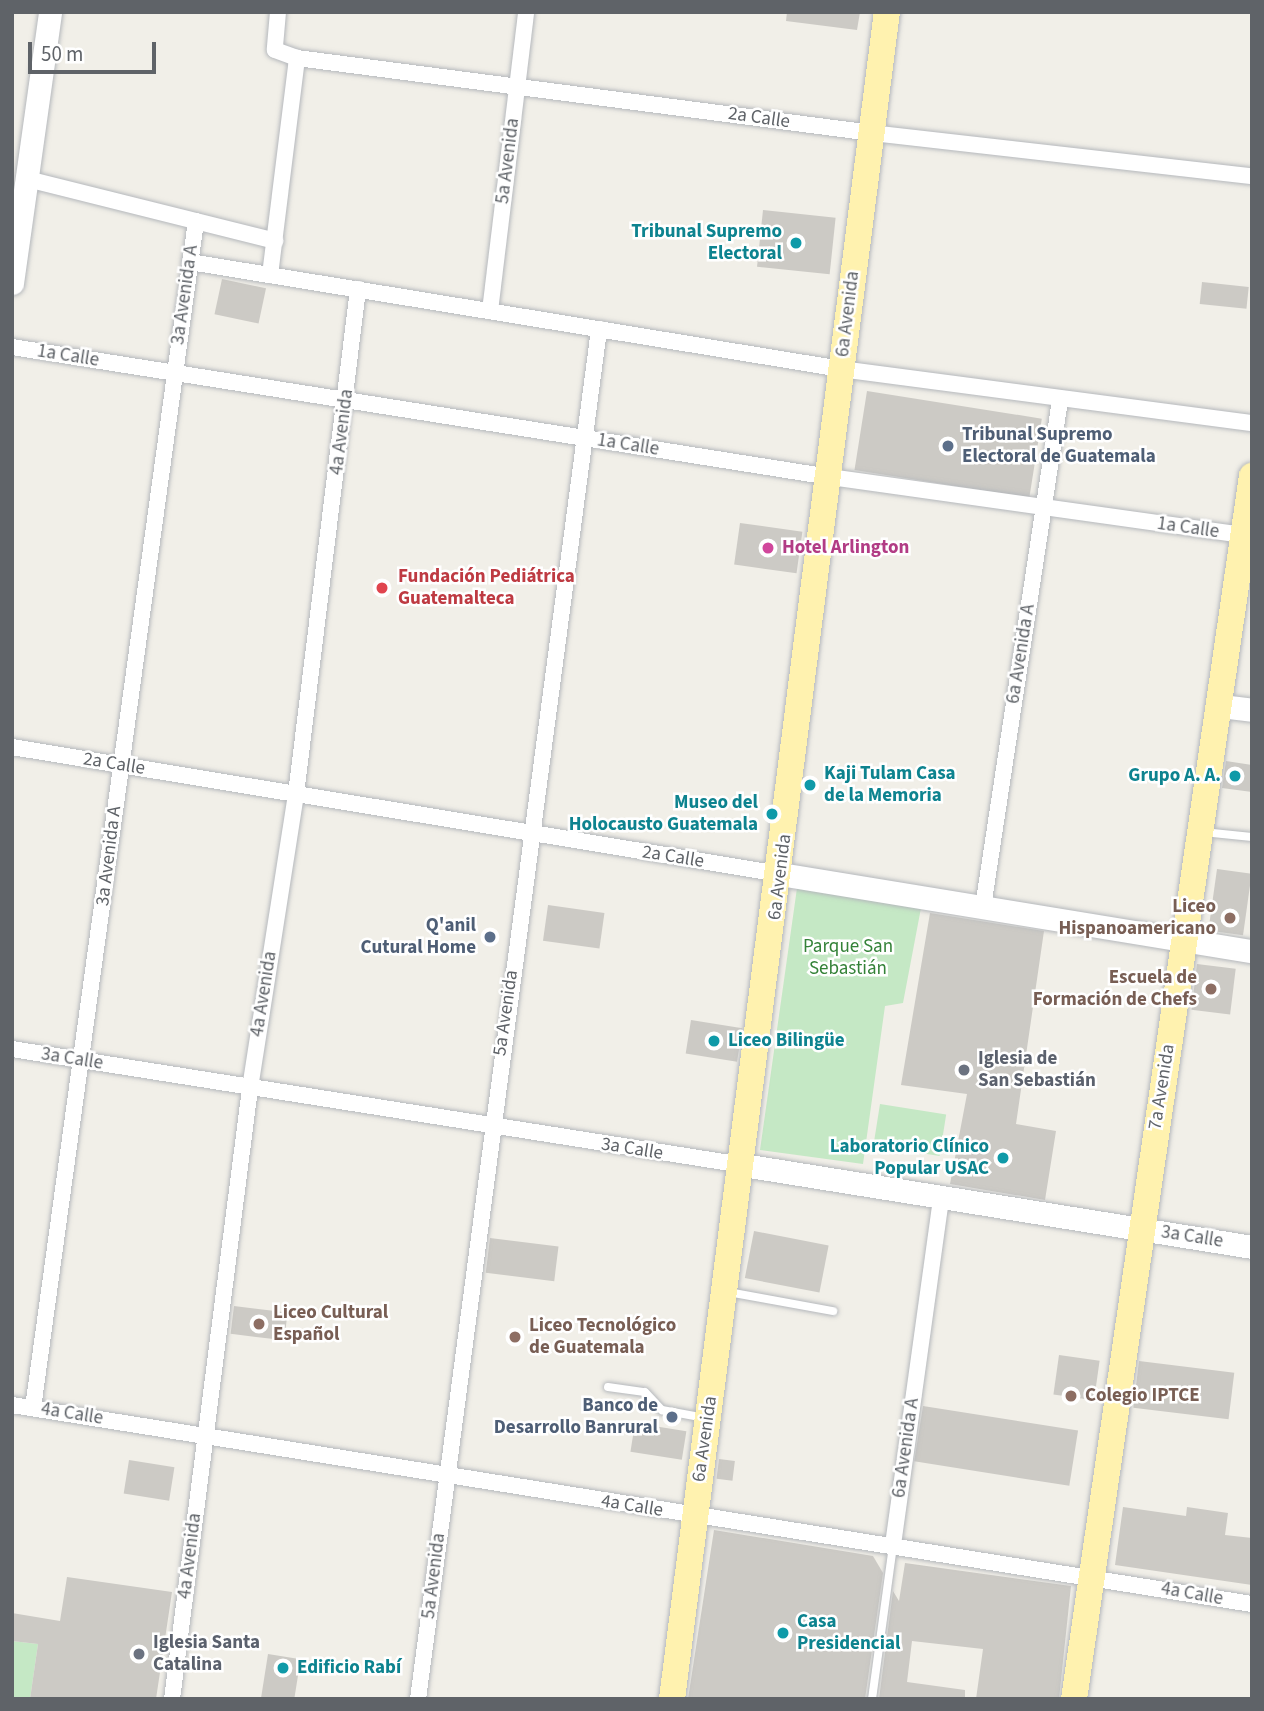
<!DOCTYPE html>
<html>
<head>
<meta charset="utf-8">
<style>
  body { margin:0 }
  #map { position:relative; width:1264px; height:1711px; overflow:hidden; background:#f1efe8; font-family:"Source Sans 3",sans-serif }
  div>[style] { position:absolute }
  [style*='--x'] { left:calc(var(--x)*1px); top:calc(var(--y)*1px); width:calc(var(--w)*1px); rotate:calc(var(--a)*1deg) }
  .green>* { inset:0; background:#c5e8c5; transform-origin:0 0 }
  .building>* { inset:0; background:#cccac5; transform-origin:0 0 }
  .roads { filter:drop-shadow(0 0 2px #b5b8bc) drop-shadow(0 0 2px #b5b8bc) }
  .lane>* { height:8px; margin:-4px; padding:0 4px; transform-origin:4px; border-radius:4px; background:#fff }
  .street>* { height:16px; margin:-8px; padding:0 8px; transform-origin:8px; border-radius:8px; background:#fff }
  .secondary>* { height:23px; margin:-11.5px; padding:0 11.5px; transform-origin:11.5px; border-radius:11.5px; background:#fff }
  .primary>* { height:26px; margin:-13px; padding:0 13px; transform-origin:13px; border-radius:13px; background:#fff2af }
  .dots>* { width:19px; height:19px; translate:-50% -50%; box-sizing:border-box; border:4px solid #fff; border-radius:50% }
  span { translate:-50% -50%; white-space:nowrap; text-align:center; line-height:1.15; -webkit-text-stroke:5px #fff; paint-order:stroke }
  .street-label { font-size:19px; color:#5f6368 }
  .culture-label { font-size:19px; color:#0d838f; font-weight:700 }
  .right { translate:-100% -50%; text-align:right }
  .left { translate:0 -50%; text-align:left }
  .service-label { font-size:19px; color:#4e5e75; font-weight:700 }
  .hotel-label { font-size:19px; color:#b23c85; font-weight:700 }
  .health-label { font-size:19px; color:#be3a42; font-weight:700 }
  .education-label { font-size:19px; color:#785e54; font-weight:700 }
  .park-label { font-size:19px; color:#348238 }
  .worship-label { font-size:19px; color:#5b616d; font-weight:700 }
  .frame { position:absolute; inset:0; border:14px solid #5f6368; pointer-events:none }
  .scale { position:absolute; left:28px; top:42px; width:128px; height:32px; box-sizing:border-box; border:4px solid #5f6368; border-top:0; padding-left:9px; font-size:21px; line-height:24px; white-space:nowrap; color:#5f6368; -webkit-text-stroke:5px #fff; paint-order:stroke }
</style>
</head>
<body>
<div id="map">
  <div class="green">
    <i style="clip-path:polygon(797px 888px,921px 908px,903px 1003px,885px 1006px,863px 1164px,760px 1150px)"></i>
    <i style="left:880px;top:1104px;width:67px;height:42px;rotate:9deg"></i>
    <i style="clip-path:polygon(12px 1641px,38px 1644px,30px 1699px,12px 1699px)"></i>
  </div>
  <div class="building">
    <i style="clip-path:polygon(787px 12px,860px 12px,857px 30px,786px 21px)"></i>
    <i style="left:763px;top:210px;width:73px;height:57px;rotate:6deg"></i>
    <i style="left:222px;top:279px;width:45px;height:36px;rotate:12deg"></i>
    <i style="left:1202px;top:282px;width:47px;height:22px;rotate:6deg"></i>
    <i style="left:867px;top:391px;width:177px;height:80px;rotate:9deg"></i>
    <i style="left:740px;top:523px;width:63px;height:42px;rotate:8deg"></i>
    <i style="clip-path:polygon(1226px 761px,1252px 765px,1252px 792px,1222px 788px)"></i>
    <i style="left:1217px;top:869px;width:35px;height:62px;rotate:8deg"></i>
    <i style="left:548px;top:905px;width:57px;height:36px;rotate:8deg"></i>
    <i style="clip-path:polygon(930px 913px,1044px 931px,1016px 1124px,1056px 1131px,1045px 1200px,950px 1184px,967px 1094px,901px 1085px)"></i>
    <i style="left:1197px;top:964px;width:39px;height:46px;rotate:7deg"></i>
    <i style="left:691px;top:1020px;width:52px;height:34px;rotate:9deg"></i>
    <i style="left:754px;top:1231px;width:76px;height:48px;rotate:11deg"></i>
    <i style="left:490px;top:1238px;width:69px;height:35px;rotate:7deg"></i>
    <i style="left:234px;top:1306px;width:54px;height:28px;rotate:7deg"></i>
    <i style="left:1059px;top:1355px;width:41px;height:40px;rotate:8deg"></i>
    <i style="left:1139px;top:1361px;width:96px;height:47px;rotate:7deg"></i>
    <i style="left:923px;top:1406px;width:157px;height:56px;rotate:9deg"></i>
    <i style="left:635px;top:1423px;width:52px;height:29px;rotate:9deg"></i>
    <i style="left:719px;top:1459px;width:16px;height:20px;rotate:7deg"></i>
    <i style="left:129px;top:1460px;width:46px;height:34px;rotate:9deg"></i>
    <i style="clip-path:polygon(1123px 1507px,1186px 1516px,1187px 1507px,1228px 1513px,1225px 1535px,1252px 1538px,1252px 1585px,1115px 1565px)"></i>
    <i style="clip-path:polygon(714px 1530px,873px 1556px,883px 1573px,865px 1699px,688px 1699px)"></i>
    <i style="clip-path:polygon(905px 1563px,1071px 1586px,1059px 1699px,976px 1699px,983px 1649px,912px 1641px,907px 1682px,965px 1690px,965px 1699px,879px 1699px,893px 1591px,899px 1601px)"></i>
    <i style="clip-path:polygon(67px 1577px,172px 1592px,156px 1699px,30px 1699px,38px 1644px,12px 1641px,12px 1613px,60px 1621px)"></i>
    <i style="left:268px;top:1654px;width:33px;height:45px;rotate:9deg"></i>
  </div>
  <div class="roads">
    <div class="lane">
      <i style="--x:1203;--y:832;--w:49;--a:5.8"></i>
      <i style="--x:728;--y:1292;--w:107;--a:10.3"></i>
      <i style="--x:608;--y:1387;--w:37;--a:8"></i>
      <i style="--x:645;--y:1392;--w:25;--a:47"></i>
      <i style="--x:662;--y:1410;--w:44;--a:10.5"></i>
      <i style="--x:872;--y:1699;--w:154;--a:-82.2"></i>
    </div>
    <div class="street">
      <i style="--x:278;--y:12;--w:38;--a:95"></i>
      <i style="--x:275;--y:50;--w:23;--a:20"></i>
      <i style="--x:297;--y:58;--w:580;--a:7.43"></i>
      <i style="--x:872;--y:133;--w:382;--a:6.5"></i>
      <i style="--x:27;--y:179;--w:256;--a:14"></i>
      <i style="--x:190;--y:262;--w:660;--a:9.33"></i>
      <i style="--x:841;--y:369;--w:415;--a:7.5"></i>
      <i style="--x:270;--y:275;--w:219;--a:-82.9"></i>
      <i style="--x:490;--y:311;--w:301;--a:-83.1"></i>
      <i style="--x:12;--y:347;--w:828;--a:9.03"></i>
      <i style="--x:830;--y:477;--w:418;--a:8"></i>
      <i style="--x:12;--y:747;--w:778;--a:9.39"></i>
      <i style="--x:983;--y:907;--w:513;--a:-81.36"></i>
      <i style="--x:12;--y:1049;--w:740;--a:9.02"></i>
      <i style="--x:12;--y:1405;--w:1256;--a:9.12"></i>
      <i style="--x:33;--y:1408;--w:1198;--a:-82.18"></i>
      <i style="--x:893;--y:1545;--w:351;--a:-82.1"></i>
      <i style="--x:172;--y:1699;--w:616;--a:-82.72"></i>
      <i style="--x:250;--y:1088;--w:298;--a:-81.1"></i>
      <i style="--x:296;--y:794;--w:509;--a:-83"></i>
      <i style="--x:418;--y:1699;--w:1382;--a:-82.47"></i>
    </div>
    <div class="secondary">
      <i style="--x:12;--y:283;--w:274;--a:-82"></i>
      <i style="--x:1221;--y:706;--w:31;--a:7"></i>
      <i style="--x:780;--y:874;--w:478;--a:9.3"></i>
      <i style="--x:743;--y:1165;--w:516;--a:9.15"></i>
    </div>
    <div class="primary">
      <i style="--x:672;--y:1699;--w:1701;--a:-82.74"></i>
      <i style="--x:1074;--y:1699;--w:1236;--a:-81.72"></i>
    </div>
  </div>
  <div class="dots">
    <i style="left:796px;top:243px;background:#0f9aa8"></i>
    <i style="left:948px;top:446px;background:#5c6f8a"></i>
    <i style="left:768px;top:548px;background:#d1479c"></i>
    <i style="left:382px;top:588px;background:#e0444e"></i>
    <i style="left:1235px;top:776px;background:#0f9aa8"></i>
    <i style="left:810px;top:785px;background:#0f9aa8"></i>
    <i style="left:772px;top:814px;background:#0f9aa8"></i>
    <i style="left:1230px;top:918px;background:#8d6e63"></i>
    <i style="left:490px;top:937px;background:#5c6f8a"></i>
    <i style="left:1211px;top:989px;background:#8d6e63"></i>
    <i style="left:714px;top:1041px;background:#0f9aa8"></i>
    <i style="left:964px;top:1070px;background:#6b7280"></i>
    <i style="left:1003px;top:1158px;background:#0f9aa8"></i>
    <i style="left:259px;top:1324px;background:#8d6e63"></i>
    <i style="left:515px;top:1337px;background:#8d6e63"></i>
    <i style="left:1071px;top:1396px;background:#8d6e63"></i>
    <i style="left:672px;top:1417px;background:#5c6f8a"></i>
    <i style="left:783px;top:1633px;background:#0f9aa8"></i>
    <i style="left:139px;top:1654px;background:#6b7280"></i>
    <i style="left:283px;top:1668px;background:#0f9aa8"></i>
  </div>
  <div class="street-label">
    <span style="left:759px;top:118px;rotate:8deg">2a Calle</span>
    <span style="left:508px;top:161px;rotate:-83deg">5a Avenida</span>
    <span style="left:185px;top:295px;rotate:-82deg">3a Avenida A</span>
    <span style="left:848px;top:314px;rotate:-83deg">6a Avenida</span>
    <span style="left:68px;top:356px;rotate:9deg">1a Calle</span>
    <span style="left:342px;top:432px;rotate:-83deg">4a Avenida</span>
    <span style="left:628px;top:445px;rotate:9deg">1a Calle</span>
    <span style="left:1188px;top:528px;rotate:8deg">1a Calle</span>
    <span style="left:1021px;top:654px;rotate:-81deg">6a Avenida A</span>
    <span style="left:114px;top:764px;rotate:9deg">2a Calle</span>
    <span style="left:109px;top:856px;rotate:-83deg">3a Avenida A</span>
    <span style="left:673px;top:857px;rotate:9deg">2a Calle</span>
    <span style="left:780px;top:877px;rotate:-83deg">6a Avenida</span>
    <span style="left:264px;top:994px;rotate:-81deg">4a Avenida</span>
    <span style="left:506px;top:1013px;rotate:-82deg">5a Avenida</span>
    <span style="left:72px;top:1059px;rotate:9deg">3a Calle</span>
    <span style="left:1162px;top:1087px;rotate:-81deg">7a Avenida</span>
    <span style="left:632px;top:1149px;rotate:9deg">3a Calle</span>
    <span style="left:1192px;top:1237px;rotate:9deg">3a Calle</span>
    <span style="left:72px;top:1414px;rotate:9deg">4a Calle</span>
    <span style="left:705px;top:1439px;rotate:-82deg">6a Avenida</span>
    <span style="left:906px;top:1448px;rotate:-82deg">6a Avenida A</span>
    <span style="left:632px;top:1506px;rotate:9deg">4a Calle</span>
    <span style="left:190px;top:1556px;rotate:-83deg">4a Avenida</span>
    <span style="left:434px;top:1576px;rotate:-83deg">5a Avenida</span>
    <span style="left:1192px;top:1594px;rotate:10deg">4a Calle</span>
  </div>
  <div class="culture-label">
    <span class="right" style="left:782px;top:243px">Tribunal Supremo<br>Electoral</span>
    <span class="left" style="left:824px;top:785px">Kaji Tulam Casa<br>de la Memoria</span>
    <span class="right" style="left:1221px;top:776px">Grupo A. A.</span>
    <span class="right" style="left:758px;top:814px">Museo del<br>Holocausto Guatemala</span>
    <span class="left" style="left:728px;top:1041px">Liceo Bilingüe</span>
    <span class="right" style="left:989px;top:1158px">Laboratorio Clínico<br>Popular USAC</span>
    <span class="left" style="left:797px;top:1633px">Casa<br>Presidencial</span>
    <span class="left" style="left:297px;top:1668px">Edificio Rabí</span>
  </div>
  <div class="service-label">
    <span class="left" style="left:962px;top:446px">Tribunal Supremo<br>Electoral de Guatemala</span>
    <span class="right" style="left:476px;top:937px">Q'anil<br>Cutural Home</span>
    <span class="right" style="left:658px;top:1417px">Banco de<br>Desarrollo Banrural</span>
  </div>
  <div class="hotel-label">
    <span class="left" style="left:782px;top:548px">Hotel Arlington</span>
  </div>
  <div class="health-label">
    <span class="left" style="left:398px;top:588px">Fundación Pediátrica<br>Guatemalteca</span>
  </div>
  <div class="education-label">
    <span class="right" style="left:1216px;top:918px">Liceo<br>Hispanoamericano</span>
    <span class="right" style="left:1197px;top:989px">Escuela de<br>Formación de Chefs</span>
    <span class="left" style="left:273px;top:1324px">Liceo Cultural<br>Español</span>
    <span class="left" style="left:529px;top:1337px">Liceo Tecnológico<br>de Guatemala</span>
    <span class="left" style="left:1085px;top:1396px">Colegio IPTCE</span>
  </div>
  <div class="park-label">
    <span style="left:848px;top:958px">Parque San<br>Sebastián</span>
  </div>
  <div class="worship-label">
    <span class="left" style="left:978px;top:1070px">Iglesia de<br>San Sebastián</span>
    <span class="left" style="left:153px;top:1654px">Iglesia Santa<br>Catalina</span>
  </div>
  <div class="frame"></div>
  <div class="scale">50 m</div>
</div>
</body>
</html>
